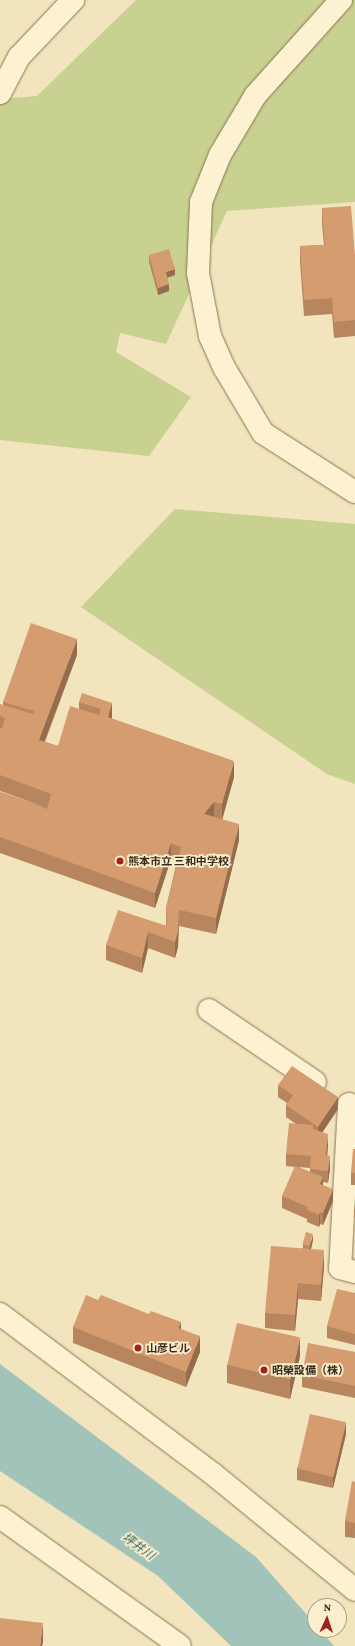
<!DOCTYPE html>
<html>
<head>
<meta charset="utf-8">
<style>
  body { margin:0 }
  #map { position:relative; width:355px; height:1646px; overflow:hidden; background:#f2e4bd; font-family:"Crimson Pro","Noto Sans JP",serif }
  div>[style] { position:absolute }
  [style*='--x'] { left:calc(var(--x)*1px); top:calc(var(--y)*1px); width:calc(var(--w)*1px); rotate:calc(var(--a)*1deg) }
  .green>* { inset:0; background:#c8d190 }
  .water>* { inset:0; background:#a1c3ba }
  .roads { filter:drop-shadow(0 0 1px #8c7454) drop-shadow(0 0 1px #8c7454) }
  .minor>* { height:22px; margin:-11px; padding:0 11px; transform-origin:11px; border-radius:11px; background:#fcf1d1 }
  .tertiary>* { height:22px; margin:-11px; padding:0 11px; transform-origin:11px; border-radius:11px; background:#fcf1d1 }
  .wall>* { inset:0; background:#b7865f }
  .shaded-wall>* { inset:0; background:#956d4e }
  .building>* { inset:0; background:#d59c6f; transform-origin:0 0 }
  .dots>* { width:11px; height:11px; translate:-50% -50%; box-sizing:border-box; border:2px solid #f9eecd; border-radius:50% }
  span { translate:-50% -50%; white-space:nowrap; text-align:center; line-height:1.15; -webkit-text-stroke:3.5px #f9eecd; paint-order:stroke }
  .poi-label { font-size:11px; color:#3a2b1b; font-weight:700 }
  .left { translate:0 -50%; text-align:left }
  .water-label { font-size:12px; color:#285b59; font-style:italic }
  .north { position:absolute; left:307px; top:1598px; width:40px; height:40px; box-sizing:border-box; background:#f9eecd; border:1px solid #ada086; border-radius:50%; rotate:3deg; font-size:11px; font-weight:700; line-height:16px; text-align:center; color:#3a2b1b }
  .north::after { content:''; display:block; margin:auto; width:14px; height:18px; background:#a1211e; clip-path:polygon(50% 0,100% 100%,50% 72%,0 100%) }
</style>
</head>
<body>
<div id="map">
  <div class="green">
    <i style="clip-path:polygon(136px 0,355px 0,355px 202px,227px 211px,166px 344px,120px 333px,116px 352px,191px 397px,149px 456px,0 440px,0 99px,37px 96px)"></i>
    <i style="clip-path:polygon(175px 509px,355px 524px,355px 784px,327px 774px,81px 607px)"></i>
  </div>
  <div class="water">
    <i style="clip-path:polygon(0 1364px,256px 1557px,315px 1624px,315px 1630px,320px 1630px,334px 1646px,231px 1646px,158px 1576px,0 1471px)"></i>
  </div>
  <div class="roads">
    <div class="minor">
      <i style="--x:341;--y:0;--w:129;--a:131.9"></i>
      <i style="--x:255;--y:96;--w:69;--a:120.7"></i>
      <i style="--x:220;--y:155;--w:51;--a:112"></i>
      <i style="--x:201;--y:202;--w:71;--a:92.4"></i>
      <i style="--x:198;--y:273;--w:64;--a:79.2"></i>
      <i style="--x:210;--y:336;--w:36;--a:66"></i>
      <i style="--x:225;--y:369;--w:74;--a:59.3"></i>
      <i style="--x:263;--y:433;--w:109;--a:32.7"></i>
      <i style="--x:0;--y:93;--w:41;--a:-62.2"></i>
      <i style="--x:19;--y:57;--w:79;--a:-46.5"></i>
      <i style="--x:209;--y:1010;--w:128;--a:34.2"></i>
      <i style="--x:349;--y:1104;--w:164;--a:93.1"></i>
      <i style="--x:340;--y:1268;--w:16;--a:15"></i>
      <i style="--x:0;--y:1517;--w:221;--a:35.6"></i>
    </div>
    <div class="tertiary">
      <i style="--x:0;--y:1314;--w:266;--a:36.9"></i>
      <i style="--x:213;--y:1474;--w:183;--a:39.2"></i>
    </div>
  </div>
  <div class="wall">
    <i style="clip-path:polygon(322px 208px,355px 256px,355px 336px,334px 338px,332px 314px,304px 316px,300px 262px,300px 246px,324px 245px,322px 224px)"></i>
    <i style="clip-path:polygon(149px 255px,175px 275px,167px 278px,169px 291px,158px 295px,149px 262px)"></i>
    <i style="clip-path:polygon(77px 655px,45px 742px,58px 746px,79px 709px,79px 702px,112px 703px,112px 719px,234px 777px,222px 820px,239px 840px,216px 934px,179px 926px,178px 947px,175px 958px,148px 948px,142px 973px,106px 960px,106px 945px,166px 926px,166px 908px,177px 861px,171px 859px,155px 908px,0 853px,0 792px,47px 808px,0 791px,0 716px,3px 705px,3px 702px)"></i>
    <i style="clip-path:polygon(evenodd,278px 1085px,338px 1109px,322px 1132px,328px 1146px,327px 1155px,330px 1168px,328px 1183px,323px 1182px,323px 1185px,333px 1201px,323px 1225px,320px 1224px,319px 1227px,307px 1222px,307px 1219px,282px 1208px,282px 1196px,295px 1167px,286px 1166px,286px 1154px,296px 1124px,286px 1117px,286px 1105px,287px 1103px,278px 1097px,278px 1085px,298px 1167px,310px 1168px,310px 1172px,298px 1167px)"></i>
    <i style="clip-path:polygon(355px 1149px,355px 1185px,351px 1185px,351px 1173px)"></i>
    <i style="clip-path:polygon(355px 1204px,355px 1218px,354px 1218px,354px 1211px)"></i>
    <i style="clip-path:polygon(313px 1240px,311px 1249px,324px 1266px,321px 1301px,298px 1299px,295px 1331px,265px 1328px,265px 1313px,303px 1248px,303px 1245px)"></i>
    <i style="clip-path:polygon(355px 1293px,355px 1345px,327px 1338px,327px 1326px)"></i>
    <i style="clip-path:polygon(98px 1300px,181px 1329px,200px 1352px,186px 1387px,73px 1343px,73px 1327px)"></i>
    <i style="clip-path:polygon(355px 1352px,355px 1398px,302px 1387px,302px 1375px)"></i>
    <i style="clip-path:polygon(300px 1356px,290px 1399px,227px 1383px,227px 1365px)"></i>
    <i style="clip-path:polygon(346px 1434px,333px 1488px,297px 1480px,297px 1468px)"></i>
    <i style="clip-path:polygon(355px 1482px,355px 1538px,345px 1537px,345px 1521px)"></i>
  </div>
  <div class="shaded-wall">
    <i style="clip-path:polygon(175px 269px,175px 275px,166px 278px,166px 272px)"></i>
    <i style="clip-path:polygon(169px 284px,169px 291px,158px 295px,158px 288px)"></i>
    <i style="clip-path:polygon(77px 639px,77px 655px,39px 755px,39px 740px)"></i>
    <i style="clip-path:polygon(112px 703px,112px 719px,108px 717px)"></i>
    <i style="clip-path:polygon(234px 761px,234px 777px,222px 820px,222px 804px)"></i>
    <i style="clip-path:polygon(214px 802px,214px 817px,204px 814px)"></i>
    <i style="clip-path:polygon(239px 824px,239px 840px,216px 934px,216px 918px)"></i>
    <i style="clip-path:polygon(171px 843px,171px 859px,155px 908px,155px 893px)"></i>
    <i style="clip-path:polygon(179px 910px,178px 947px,175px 958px,175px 942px)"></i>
    <i style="clip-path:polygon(148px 932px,148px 948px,142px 973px,142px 958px)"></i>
    <i style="clip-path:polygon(338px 1097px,338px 1109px,318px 1139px,318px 1127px)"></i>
    <i style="clip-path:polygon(328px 1134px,328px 1146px,326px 1167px,326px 1155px)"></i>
    <i style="clip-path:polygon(330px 1156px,330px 1168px,328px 1183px,328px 1171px)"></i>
    <i style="clip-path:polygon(323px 1177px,323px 1189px,320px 1184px)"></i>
    <i style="clip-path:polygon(333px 1189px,333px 1201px,323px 1225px,323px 1213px)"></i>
    <i style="clip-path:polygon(320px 1212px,320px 1224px,319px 1227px,319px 1215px)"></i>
    <i style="clip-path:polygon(313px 1234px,313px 1240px,310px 1253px,310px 1246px)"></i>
    <i style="clip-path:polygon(324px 1250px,324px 1266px,321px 1301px,321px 1285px)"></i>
    <i style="clip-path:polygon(298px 1283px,298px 1299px,295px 1331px,295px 1315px)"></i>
    <i style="clip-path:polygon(181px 1322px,181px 1338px,178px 1328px)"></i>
    <i style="clip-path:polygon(200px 1336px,200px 1352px,186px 1387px,186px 1372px)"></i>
    <i style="clip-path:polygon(300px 1338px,300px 1356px,290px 1399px,290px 1381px)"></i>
    <i style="clip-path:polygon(346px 1422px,346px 1434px,333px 1488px,333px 1476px)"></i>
    <i style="clip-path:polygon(43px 1623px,43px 1643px,42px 1646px,40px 1646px)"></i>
  </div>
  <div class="building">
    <i style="clip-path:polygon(351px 206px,355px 256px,355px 320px,334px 322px,332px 298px,304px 300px,300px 246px,325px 245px,322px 208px)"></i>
    <i style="clip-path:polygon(169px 249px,175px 269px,166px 272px,169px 284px,158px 288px,149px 255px)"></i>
    <i style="clip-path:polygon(31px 623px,77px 639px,39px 740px,58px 746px,70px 706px,99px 715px,101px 709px,79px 702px,82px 693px,112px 703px,108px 717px,234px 761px,222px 804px,214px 802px,204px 814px,239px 824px,216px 918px,179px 910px,178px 931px,175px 942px,148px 932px,142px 958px,106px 945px,118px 910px,167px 926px,166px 908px,181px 847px,171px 843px,155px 893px,0 837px,0 792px,47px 809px,51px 794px,0 775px,0 728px,2px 729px,5px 718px,0 716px,0 704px,33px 714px,34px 711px,3px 702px)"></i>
    <i style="clip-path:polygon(292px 1066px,338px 1097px,318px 1127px,286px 1105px,293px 1095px,278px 1085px)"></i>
    <i style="clip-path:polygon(289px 1123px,313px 1125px,313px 1129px,328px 1134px,326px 1155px,330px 1156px,328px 1171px,310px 1169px,311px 1156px,286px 1154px)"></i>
    <i style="clip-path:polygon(353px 1149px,355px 1149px,355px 1173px,351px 1173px)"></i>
    <i style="clip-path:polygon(295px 1166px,323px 1177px,320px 1184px,333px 1189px,323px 1213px,320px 1212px,319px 1215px,307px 1210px,308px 1207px,282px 1196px)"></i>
    <i style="left:306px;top:1232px;width:7px;height:13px;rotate:16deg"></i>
    <i style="clip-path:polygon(271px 1246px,324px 1250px,321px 1285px,298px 1283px,295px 1315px,265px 1313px)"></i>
    <i style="clip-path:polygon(337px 1289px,355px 1293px,355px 1334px,327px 1326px)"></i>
    <i style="clip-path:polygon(86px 1295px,98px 1300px,101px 1295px,149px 1314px,151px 1311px,181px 1322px,178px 1328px,200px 1336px,186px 1372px,73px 1327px)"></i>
    <i style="left:237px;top:1323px;width:65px;height:43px;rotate:13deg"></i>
    <i style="clip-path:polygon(308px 1343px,355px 1352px,355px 1386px,302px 1375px)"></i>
    <i style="left:310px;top:1414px;width:37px;height:56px;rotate:13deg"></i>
    <i style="clip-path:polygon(352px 1481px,355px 1482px,355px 1523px,345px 1521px)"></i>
    <i style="clip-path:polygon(0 1618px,43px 1623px,40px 1646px,0 1646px)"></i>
  </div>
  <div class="dots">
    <i style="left:120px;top:861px;background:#a1211e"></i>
    <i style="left:138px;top:1348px;background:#a1211e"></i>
    <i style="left:264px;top:1370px;background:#a1211e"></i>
  </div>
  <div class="poi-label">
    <span class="left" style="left:128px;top:861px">熊本市立 三和中学校</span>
    <span class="left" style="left:146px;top:1348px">山彦ビル</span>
    <span class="left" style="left:272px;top:1370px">昭榮設備（株）</span>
  </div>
  <div class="water-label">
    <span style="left:138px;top:1547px;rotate:36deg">坪井川</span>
  </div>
  <div class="north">N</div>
</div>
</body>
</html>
